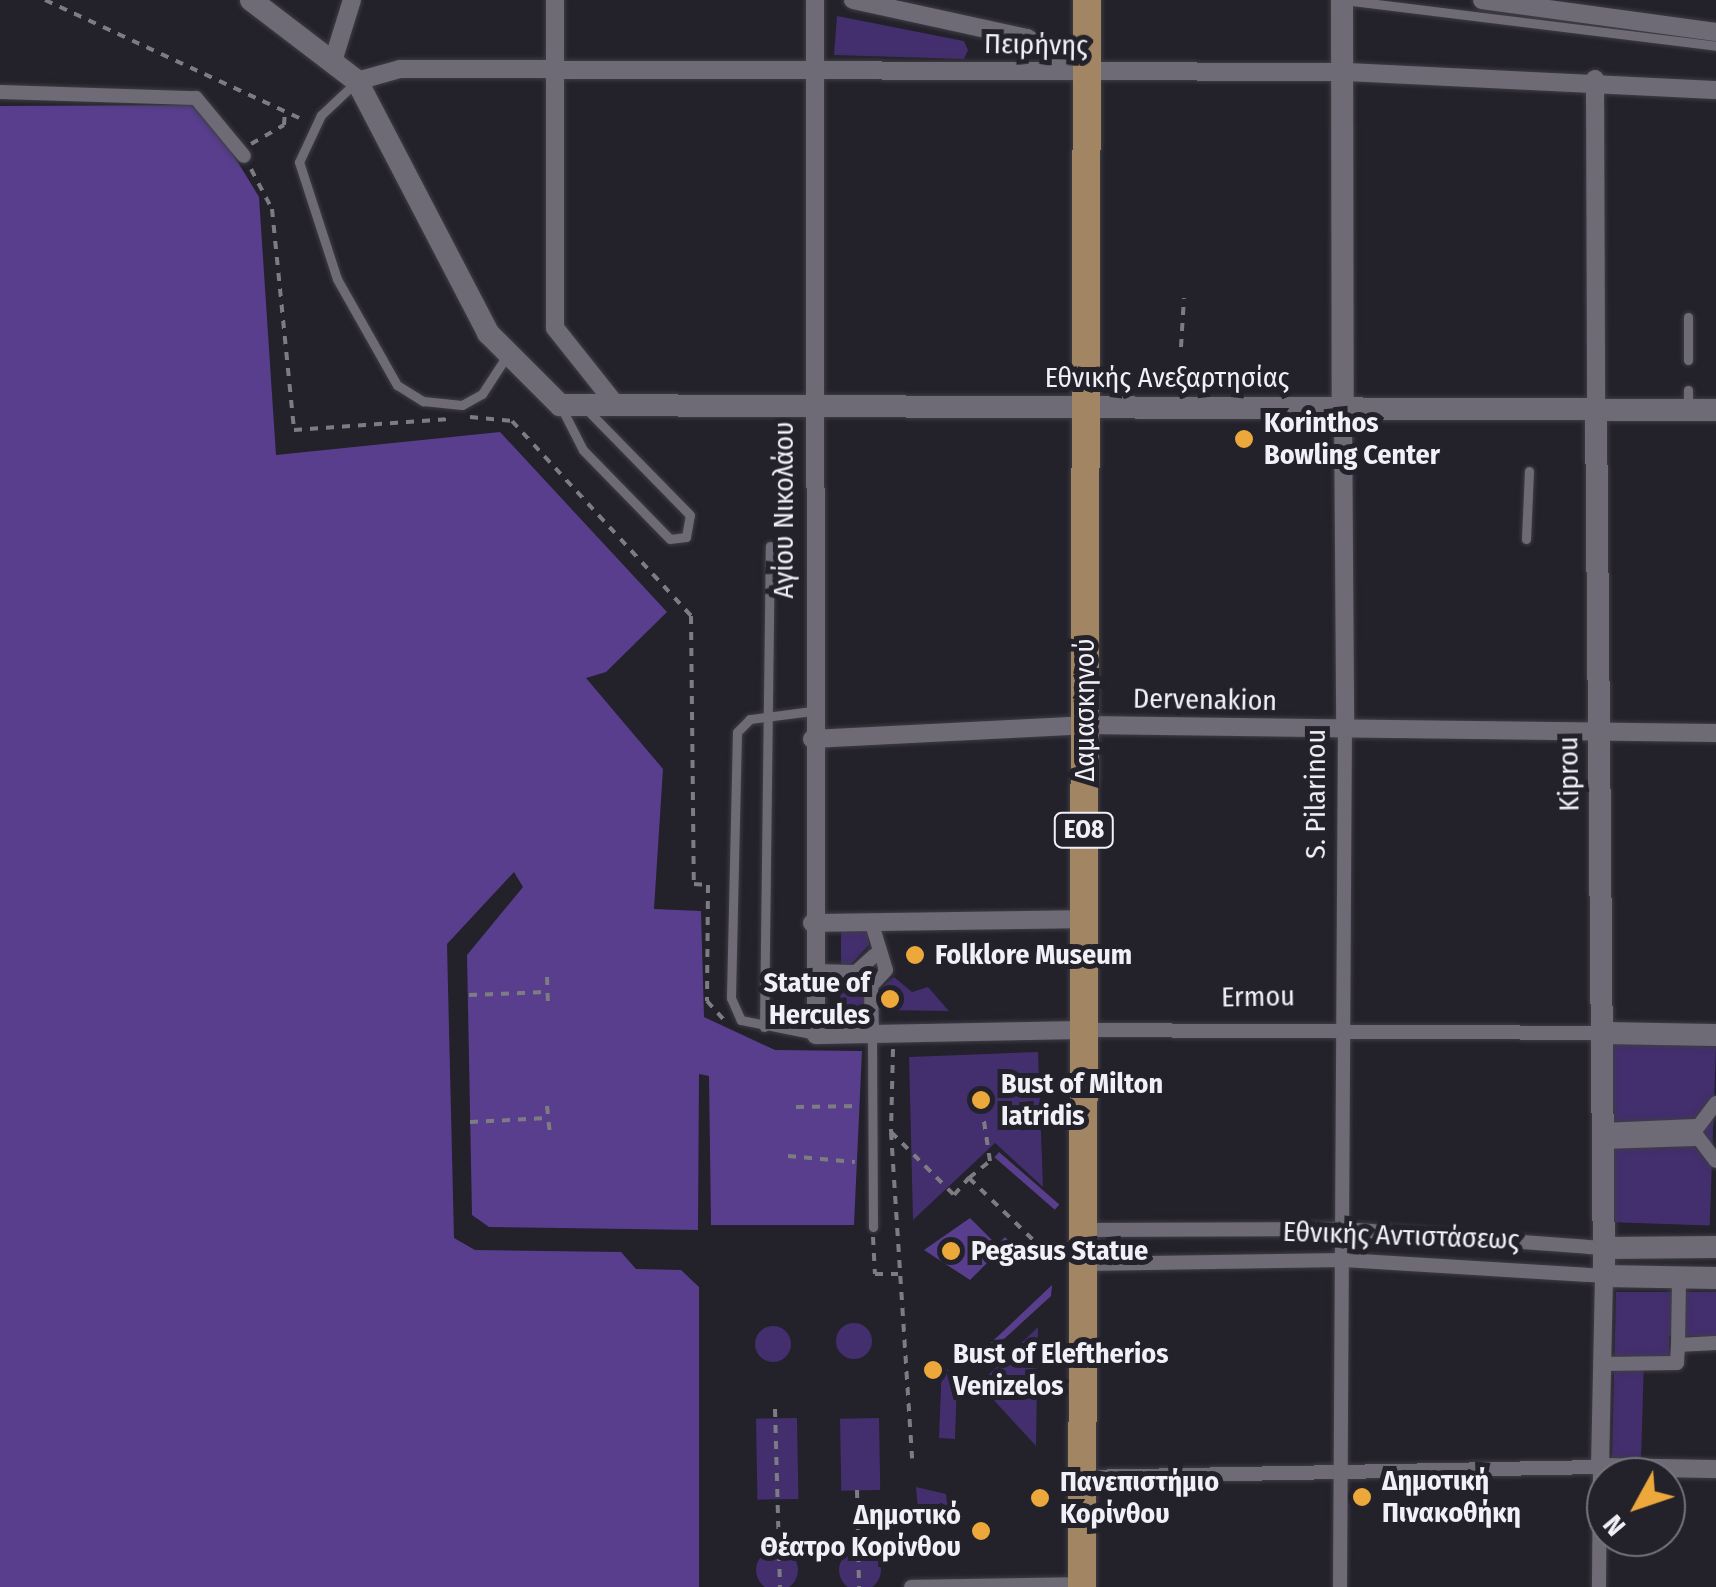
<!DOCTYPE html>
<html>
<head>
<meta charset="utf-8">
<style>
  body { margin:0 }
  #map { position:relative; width:1716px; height:1587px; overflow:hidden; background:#23212a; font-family:"Fira Sans Condensed",sans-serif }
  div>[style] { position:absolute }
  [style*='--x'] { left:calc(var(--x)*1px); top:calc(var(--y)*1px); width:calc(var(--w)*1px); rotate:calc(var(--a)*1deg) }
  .green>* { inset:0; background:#432e6e; transform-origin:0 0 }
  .round { border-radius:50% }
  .water>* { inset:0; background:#583e8d; transform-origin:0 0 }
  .path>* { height:4px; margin-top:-2px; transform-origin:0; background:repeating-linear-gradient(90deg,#7d7c83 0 8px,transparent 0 16px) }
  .roads { filter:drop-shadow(0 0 2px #3e3d44) drop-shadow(0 0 2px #3e3d44) }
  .service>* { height:9px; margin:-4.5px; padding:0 4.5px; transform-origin:4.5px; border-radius:4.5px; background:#6e6b76 }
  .pedestrian>* { height:14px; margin:-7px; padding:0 7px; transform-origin:7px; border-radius:7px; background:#6e6b76 }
  .minor>* { height:18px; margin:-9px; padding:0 9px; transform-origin:9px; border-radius:9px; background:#6e6b76 }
  .tertiary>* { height:22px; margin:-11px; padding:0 11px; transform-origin:11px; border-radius:11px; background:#6e6b76 }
  .primary>* { height:28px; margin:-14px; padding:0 14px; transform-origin:14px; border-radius:14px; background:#a28664 }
  .dots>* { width:28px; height:28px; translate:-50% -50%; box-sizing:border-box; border:5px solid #23212a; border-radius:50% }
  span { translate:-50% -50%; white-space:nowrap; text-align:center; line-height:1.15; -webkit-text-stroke:10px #23212a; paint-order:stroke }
  .shield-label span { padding:2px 8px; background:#23212a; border:2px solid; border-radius:8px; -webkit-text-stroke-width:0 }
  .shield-label { font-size:25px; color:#f1f0f6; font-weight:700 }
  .street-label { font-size:28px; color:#f1f0f6 }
  .poi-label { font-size:28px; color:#f1f0f6; font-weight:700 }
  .left { translate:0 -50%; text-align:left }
  .right { translate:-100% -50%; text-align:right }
  .north { position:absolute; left:1586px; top:1457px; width:100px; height:100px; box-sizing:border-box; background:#23212a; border:2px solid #75747c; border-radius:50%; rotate:230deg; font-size:28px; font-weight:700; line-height:40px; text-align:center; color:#f1f0f6 }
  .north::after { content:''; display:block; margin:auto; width:35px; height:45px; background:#eda83b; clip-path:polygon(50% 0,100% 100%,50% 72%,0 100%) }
</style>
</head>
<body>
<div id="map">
  <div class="green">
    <i style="clip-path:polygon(837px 16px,964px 41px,968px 50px,964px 59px,834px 55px)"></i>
    <i style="clip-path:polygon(841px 929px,867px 929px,869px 945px,851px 964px,841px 964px)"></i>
    <i style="clip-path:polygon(851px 974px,866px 992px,866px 1010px,840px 1009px,841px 975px)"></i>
    <i style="clip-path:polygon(894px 977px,912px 992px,928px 987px,949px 1011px,877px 1010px,877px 991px)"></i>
    <i style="left:1611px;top:1043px;width:105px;height:179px;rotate:2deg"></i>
    <i style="clip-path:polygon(1038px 1052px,1043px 1187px,995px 1143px,913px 1220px,909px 1057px)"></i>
    <i style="clip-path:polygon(1616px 1292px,1716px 1292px,1716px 1337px,1669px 1336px,1669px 1360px,1644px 1360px,1641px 1460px,1612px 1458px)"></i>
    <i class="round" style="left:836px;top:1323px;width:36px;height:36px"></i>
    <i class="round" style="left:755px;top:1326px;width:36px;height:36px"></i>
    <i style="clip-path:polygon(1038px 1327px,1036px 1446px,979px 1384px)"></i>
    <i style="clip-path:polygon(942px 1364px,957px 1379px,955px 1439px,939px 1438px)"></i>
    <i style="left:797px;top:1418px;width:81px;height:41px;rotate:89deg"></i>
    <i style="left:879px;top:1418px;width:72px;height:39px;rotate:89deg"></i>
    <i style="clip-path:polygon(916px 1487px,946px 1494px,949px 1519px,919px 1521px)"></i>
    <i class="round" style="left:756px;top:1549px;width:42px;height:42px"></i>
    <i class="round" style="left:839px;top:1549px;width:42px;height:42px"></i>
  </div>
  <div class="water">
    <i style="clip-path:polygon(203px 105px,259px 197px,276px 455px,500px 432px,667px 612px,606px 672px,586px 678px,663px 769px,654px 909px,701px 911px,704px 1017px,775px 1050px,862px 1051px,854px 1225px,711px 1225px,709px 1076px,699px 1074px,698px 1230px,489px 1227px,472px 1215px,467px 955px,523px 887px,514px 872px,447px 944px,454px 1238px,475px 1250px,621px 1252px,636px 1269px,681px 1270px,699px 1287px,699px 1587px,0 1587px,0 106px)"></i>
    <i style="left:999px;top:1152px;width:80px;height:7px;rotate:41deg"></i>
    <i style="clip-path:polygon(970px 1218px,997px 1245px,1005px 1237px,1016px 1249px,1006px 1260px,997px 1253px,970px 1280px,924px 1250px)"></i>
    <i style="clip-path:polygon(1052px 1285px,1051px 1296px,981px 1360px,978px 1355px)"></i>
  </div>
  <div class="path">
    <i style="--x:45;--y:0;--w:285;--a:24.9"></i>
    <i style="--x:251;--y:144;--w:38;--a:-30"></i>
    <i style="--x:284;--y:125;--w:15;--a:-86"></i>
    <i style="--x:251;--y:169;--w:45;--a:62.3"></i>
    <i style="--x:272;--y:209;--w:222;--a:84.3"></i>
    <i style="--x:294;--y:430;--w:156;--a:-4"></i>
    <i style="--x:1181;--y:347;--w:49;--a:-86.5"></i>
    <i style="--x:470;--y:417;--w:42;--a:5.4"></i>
    <i style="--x:512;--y:421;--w:265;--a:47.4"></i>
    <i style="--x:691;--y:616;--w:268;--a:89.4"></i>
    <i style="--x:694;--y:884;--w:14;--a:4"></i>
    <i style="--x:708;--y:885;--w:116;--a:90.5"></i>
    <i style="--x:707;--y:1001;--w:25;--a:48"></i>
    <i style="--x:547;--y:977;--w:32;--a:88"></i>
    <i style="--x:469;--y:995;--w:77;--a:-2.2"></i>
    <i style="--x:893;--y:1049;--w:83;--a:91.4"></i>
    <i style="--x:891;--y:1132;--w:89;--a:45"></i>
    <i style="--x:954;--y:1195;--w:23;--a:-49"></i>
    <i style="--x:969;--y:1178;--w:125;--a:44"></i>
    <i style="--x:547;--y:1106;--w:28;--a:84"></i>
    <i style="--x:796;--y:1107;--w:64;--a:-0.9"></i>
    <i style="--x:470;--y:1122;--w:78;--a:-2.9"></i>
    <i style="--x:891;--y:1132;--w:327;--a:86.3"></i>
    <i style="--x:788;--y:1156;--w:67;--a:5.1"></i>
    <i style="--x:969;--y:1178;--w:27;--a:-39"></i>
    <i style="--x:990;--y:1161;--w:54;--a:-98.6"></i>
    <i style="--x:873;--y:1237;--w:37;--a:87"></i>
    <i style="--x:875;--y:1274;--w:23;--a:0"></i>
    <i style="--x:775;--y:1409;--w:178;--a:88.4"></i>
    <i style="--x:857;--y:1490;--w:97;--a:88.8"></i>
  </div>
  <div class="roads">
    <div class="service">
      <i style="--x:1344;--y:0;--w:375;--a:7"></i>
      <i style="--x:355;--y:83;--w:47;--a:136.7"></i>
      <i style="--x:321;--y:115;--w:52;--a:115.1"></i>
      <i style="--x:299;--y:162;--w:123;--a:72"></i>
      <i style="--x:337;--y:279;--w:122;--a:60.5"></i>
      <i style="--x:397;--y:385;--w:31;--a:32"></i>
      <i style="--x:423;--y:401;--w:39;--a:6"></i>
      <i style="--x:462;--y:405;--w:23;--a:-29"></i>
      <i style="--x:482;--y:394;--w:44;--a:-57"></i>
      <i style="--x:1688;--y:360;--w:43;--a:-90"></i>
      <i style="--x:561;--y:407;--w:48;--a:62.9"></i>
      <i style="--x:583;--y:450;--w:124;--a:45.7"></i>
      <i style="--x:670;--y:539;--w:16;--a:-7"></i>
      <i style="--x:686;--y:537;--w:22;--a:-80"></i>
      <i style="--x:690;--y:515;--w:147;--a:-134.4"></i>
      <i style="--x:1688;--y:407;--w:17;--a:-90"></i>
      <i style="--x:1526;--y:539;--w:68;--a:-87.5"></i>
      <i style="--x:812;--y:711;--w:63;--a:172.6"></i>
      <i style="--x:750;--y:719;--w:18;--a:135"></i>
      <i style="--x:737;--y:732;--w:266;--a:91.3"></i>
      <i style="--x:731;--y:998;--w:24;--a:66"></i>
      <i style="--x:741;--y:1020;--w:76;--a:11.3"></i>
      <i style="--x:764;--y:1027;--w:481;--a:-89.3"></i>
      <i style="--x:872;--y:1038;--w:189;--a:89.7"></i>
    </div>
    <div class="pedestrian">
      <i style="--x:0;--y:92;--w:196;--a:1.8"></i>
      <i style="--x:196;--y:98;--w:75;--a:50.4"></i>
      <i style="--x:871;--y:921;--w:51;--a:73"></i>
      <i style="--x:886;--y:970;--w:22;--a:133"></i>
      <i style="--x:871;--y:986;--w:21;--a:-137"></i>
      <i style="--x:856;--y:972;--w:25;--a:-42"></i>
      <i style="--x:814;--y:971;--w:42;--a:1.4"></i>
      <i style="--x:871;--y:986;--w:52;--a:88.9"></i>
      <i style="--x:1084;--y:1030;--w:518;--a:0.33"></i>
      <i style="--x:1716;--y:1103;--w:36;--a:127"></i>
      <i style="--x:1694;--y:1132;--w:36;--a:53"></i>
      <i style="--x:1602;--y:1130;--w:93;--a:-2.5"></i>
      <i style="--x:1602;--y:1142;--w:93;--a:-1.8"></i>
      <i style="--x:1083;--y:1230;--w:261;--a:-0.2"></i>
      <i style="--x:1344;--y:1229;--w:262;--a:4.2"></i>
      <i style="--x:1083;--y:1264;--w:261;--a:-0.9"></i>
      <i style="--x:1344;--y:1260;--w:260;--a:3.5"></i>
      <i style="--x:1678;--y:1345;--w:67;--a:-89.1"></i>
      <i style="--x:1602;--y:1364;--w:75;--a:-0.8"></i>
      <i style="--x:1677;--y:1363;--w:18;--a:-87"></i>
      <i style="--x:1678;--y:1345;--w:38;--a:-3"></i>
      <i style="--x:1082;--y:1477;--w:518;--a:-1.11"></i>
      <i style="--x:1600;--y:1467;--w:120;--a:90.5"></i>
      <i style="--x:911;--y:1587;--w:171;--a:-1"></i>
      <i style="--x:1340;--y:1587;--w:856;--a:-89.67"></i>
    </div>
    <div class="minor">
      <i style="--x:555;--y:0;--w:328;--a:90"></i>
      <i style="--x:555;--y:328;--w:100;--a:51.5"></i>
      <i style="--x:815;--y:0;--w:1035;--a:89.94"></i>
      <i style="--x:816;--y:1035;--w:268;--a:-1.1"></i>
      <i style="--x:853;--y:0;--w:178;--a:12.3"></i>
      <i style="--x:1027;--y:38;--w:69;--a:30.7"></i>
      <i style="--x:1482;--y:0;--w:236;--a:7.8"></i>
      <i style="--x:334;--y:58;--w:61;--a:-72.8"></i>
      <i style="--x:1595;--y:79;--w:330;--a:89.8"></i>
      <i style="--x:357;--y:81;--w:45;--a:-15.6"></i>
      <i style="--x:400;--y:69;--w:946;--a:0.18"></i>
      <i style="--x:1346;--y:72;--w:370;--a:2.8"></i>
      <i style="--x:1343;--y:409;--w:322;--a:89.6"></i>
      <i style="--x:812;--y:739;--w:273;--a:-2.9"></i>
      <i style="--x:1085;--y:725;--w:631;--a:0.73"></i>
      <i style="--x:812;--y:923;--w:272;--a:-0.8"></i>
      <i style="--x:1604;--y:1276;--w:191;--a:91.2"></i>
      <i style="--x:1600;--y:1467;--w:116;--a:1"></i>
    </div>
    <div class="tertiary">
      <i style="--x:251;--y:0;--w:133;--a:37.4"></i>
      <i style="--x:357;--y:81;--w:284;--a:62.5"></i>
      <i style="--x:488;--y:333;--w:102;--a:45"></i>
      <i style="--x:560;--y:405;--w:1156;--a:0.25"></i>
      <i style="--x:1342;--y:0;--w:409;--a:89.9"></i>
      <i style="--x:1596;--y:409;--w:867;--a:89.47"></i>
      <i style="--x:1604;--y:1276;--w:112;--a:1"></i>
      <i style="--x:1602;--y:1033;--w:114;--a:1"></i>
      <i style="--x:1605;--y:1248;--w:111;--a:-0.5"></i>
    </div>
    <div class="primary">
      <i style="--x:1082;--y:1587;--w:1587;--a:-89.82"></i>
    </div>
  </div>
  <div class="dots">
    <i style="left:1244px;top:439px;background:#eda83b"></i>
    <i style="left:915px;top:955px;background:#eda83b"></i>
    <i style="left:890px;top:999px;background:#eda83b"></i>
    <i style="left:981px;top:1100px;background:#eda83b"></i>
    <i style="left:951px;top:1251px;background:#eda83b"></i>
    <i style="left:933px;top:1370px;background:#eda83b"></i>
    <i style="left:1362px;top:1497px;background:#eda83b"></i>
    <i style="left:1040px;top:1498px;background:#eda83b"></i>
    <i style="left:981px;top:1531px;background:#eda83b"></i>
  </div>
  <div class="shield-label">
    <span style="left:1084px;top:830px">ΕΟ8</span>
  </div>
  <div class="street-label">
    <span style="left:1036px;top:45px;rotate:1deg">Πειρήνης</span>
    <span style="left:1167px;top:378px">Εθνικής Ανεξαρτησίας</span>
    <span style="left:784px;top:510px;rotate:-90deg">Αγίου Νικολάου</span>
    <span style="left:1205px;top:700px;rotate:1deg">Dervenakion</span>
    <span style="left:1085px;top:710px;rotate:-90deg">Δαμασκηνού</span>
    <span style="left:1569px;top:774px;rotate:-91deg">Kiprou</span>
    <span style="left:1316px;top:794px;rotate:-90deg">S. Pilarinou</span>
    <span style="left:1258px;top:997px;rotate:-1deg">Ermou</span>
    <span style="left:1401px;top:1236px;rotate:2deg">Εθνικής Αντιστάσεως</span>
  </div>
  <div class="poi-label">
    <span class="left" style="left:1264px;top:439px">Korinthos<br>Bowling Center</span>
    <span class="left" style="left:935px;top:955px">Folklore Museum</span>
    <span class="right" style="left:870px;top:999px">Statue of<br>Hercules</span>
    <span class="left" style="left:1001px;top:1100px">Bust of Milton<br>Iatridis</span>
    <span class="left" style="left:971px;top:1251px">Pegasus Statue</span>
    <span class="left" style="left:953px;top:1370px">Bust of Eleftherios<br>Venizelos</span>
    <span class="left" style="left:1382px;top:1497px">Δημοτική<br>Πινακοθήκη</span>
    <span class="left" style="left:1060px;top:1498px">Πανεπιστήμιο<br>Κορίνθου</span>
    <span class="right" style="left:961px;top:1531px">Δημοτικό<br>Θέατρο Κορίνθου</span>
  </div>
  <div class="north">N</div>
</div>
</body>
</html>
